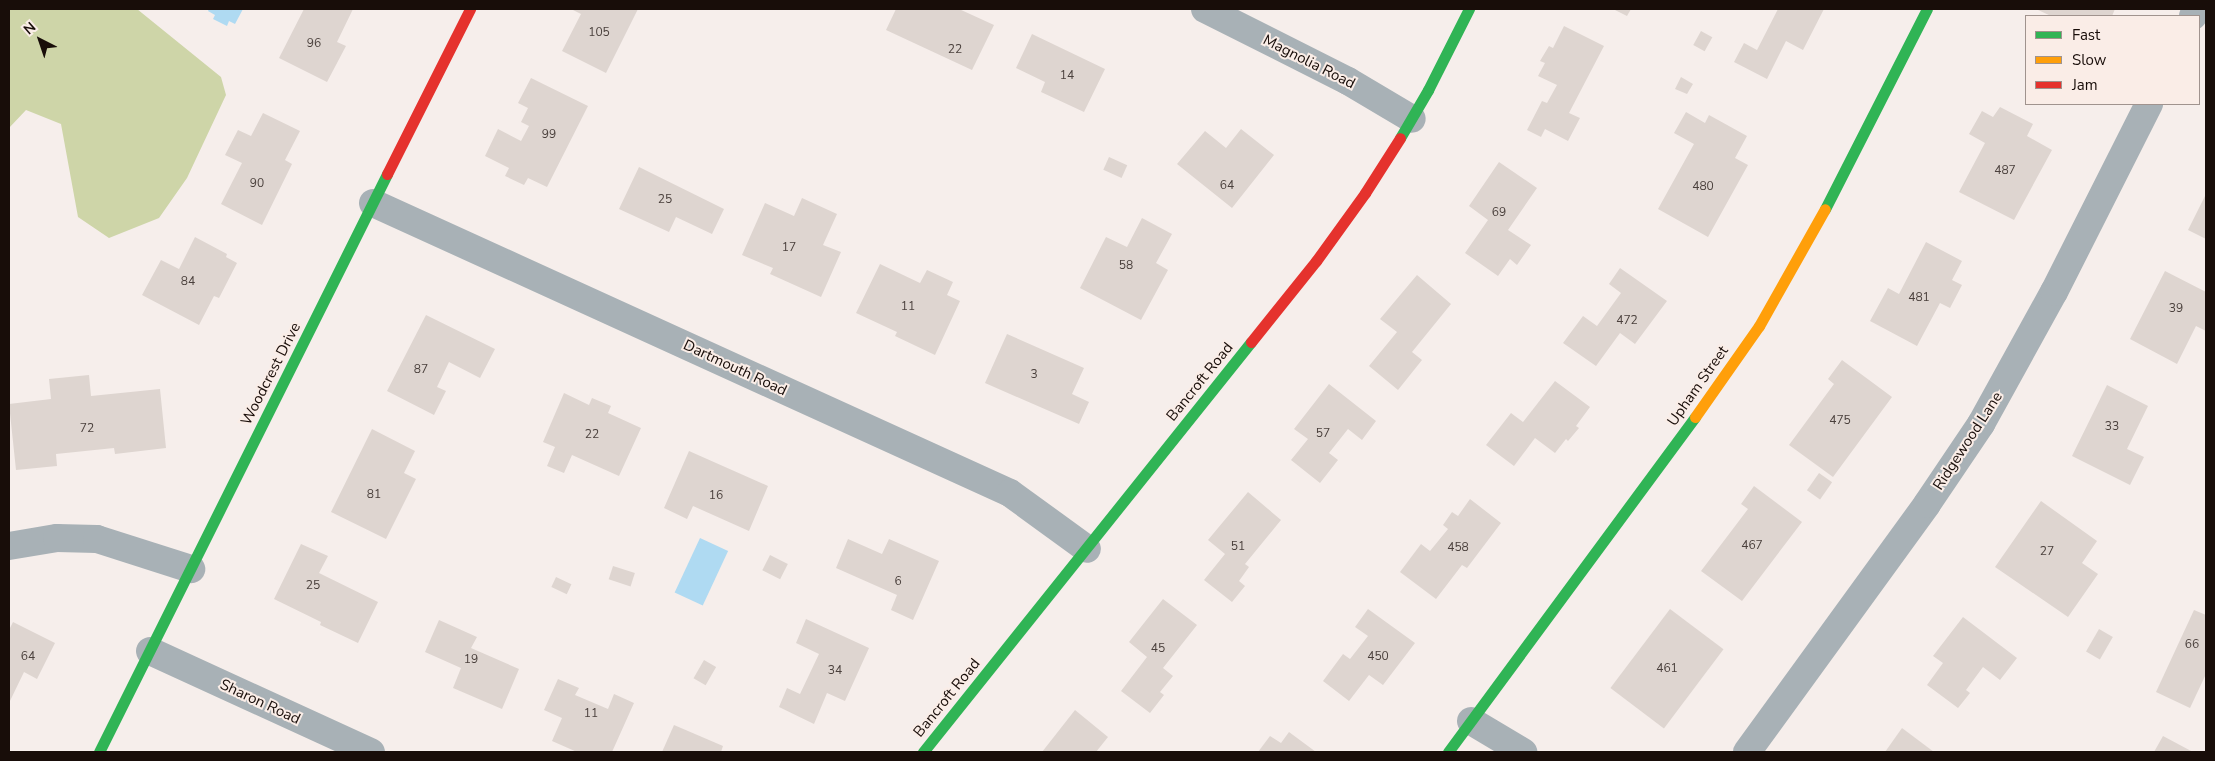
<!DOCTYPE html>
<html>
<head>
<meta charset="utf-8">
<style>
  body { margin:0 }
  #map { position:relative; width:2215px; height:761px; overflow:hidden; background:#f6eeeb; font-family:"Nunito Sans",sans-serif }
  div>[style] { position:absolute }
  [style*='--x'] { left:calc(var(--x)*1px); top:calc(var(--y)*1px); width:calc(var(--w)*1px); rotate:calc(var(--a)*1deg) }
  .forest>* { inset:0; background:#ced5a8 }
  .water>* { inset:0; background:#afdaf2; transform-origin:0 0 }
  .building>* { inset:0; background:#ded5d0; transform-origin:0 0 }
  .street>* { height:28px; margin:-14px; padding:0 14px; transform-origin:14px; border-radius:14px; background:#a8b1b6 }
  .fast>* { height:11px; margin:-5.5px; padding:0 5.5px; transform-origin:5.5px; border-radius:5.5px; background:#30b455 }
  .slow>* { height:11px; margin:-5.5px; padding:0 5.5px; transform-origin:5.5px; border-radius:5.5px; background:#ff9f0a }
  .jam>* { height:11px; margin:-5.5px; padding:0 5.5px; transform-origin:5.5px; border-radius:5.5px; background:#e5322d }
  span { translate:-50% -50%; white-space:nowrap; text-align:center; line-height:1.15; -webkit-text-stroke:4px #faede7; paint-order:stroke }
  .number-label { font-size:12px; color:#4a403c }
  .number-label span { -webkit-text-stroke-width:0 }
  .street-label { font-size:15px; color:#180d09 }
  .frame { position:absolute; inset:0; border:10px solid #180d09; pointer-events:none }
  .legend { position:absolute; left:2025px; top:15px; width:175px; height:90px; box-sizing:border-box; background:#faede7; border:1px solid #a0938e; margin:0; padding:6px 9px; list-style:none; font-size:15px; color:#180d09 }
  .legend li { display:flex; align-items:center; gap:10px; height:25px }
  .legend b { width:25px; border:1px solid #a0938e }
  .north { position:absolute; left:15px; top:15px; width:50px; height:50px; -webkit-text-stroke:4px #faede7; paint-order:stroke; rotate:319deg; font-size:14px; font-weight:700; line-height:20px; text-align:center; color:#180d09 }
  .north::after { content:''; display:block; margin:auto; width:18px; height:22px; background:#180d09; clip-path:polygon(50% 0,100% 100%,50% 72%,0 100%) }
</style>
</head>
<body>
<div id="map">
  <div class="forest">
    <i style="clip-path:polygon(9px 9px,137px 9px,221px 77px,226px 95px,187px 178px,159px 218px,109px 238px,78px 217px,61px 124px,26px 110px,9px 128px)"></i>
  </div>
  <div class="water">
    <i style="clip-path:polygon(209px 9px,243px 9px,235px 24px,229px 21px,227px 26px,213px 19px,215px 15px,208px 11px)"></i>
    <i style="left:700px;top:538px;width:31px;height:60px;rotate:25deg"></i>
  </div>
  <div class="building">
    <i style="clip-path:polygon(304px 9px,353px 9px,337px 42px,346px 46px,327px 82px,279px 58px)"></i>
    <i style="clip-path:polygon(574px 9px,638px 9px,606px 73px,562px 51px,581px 14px,573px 10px)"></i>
    <i style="clip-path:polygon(896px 9px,959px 9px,994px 25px,972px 70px,886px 30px)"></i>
    <i style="clip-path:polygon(1613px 9px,1631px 9px,1627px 16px)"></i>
    <i style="clip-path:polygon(1778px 9px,1824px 9px,1803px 50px,1786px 41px,1767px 79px,1734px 62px,1744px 43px,1757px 50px)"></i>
    <i style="clip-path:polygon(2036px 9px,2115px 9px,2112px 16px,2051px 16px)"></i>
    <i style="clip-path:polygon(1564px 26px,1604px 46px,1569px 113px,1580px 118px,1568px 141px,1545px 129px,1541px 137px,1527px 130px,1542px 101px,1547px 103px,1557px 85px,1538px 76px,1545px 63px,1540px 61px,1549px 46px,1553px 48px)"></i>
    <i style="left:1701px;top:31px;width:13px;height:16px;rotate:29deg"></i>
    <i style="clip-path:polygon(1032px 34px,1105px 69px,1084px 112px,1041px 92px,1045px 82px,1016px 68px)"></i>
    <i style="clip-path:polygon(1681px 77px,1693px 84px,1687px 94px,1675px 89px)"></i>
    <i style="clip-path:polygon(531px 78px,588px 106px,547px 187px,528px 178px,524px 185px,505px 176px,509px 168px,485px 156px,498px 129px,521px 141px,529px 126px,521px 122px,528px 108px,518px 103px)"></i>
    <i style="clip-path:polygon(2000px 107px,2033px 124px,2027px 136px,2052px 150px,2014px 220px,1959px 192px,1985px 143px,1969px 134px,1982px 111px,1993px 117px)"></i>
    <i style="clip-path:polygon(1686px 112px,1705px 123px,1709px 115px,1747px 136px,1735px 158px,1748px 165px,1708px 237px,1658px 209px,1694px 144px,1674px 133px)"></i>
    <i style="clip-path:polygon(263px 113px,300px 131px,285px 160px,292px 164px,262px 225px,221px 204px,242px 163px,225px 155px,238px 130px,251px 136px)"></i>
    <i style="clip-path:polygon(1241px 129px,1274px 155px,1232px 208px,1177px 164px,1205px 131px,1226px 148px)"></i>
    <i style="left:1109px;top:157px;width:20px;height:14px;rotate:24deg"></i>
    <i style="clip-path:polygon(1499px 162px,1537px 188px,1508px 230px,1531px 245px,1517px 265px,1510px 259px,1498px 276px,1465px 253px,1488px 220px,1469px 206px)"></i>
    <i style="clip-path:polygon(639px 167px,724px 209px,712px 234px,676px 217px,669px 232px,619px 209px)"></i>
    <i style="clip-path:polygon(2206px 194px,2206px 239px,2188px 230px)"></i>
    <i style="clip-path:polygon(802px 198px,837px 214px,823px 245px,841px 252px,821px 297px,770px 274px,773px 268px,742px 255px,765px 203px,794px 216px)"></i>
    <i style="clip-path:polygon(1142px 218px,1172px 234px,1156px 263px,1168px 270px,1141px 320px,1080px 288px,1106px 237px,1127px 247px)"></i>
    <i style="clip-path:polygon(195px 237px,227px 254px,226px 257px,237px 263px,219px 298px,214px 296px,199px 325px,142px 295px,161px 260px,179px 269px)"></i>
    <i style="clip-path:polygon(1926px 242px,1962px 261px,1952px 280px,1962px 285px,1950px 308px,1940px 303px,1917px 346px,1870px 321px,1888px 288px,1899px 294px)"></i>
    <i style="clip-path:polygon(880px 264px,920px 283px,927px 270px,953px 282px,947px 295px,960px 301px,935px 355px,895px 336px,897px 332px,856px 313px)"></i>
    <i style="clip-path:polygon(1620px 268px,1667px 301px,1635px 344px,1620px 333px,1596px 366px,1563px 343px,1583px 316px,1597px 326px,1621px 293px,1609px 284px)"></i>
    <i style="clip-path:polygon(2165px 271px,2206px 292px,2206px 331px,2196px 326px,2177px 364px,2130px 339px)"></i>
    <i style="clip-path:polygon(1417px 275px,1451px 304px,1412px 352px,1422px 360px,1398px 390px,1369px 366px,1397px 332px,1380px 319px)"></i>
    <i style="clip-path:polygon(426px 315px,495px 349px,480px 378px,449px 362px,437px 387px,446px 391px,434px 415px,387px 391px)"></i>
    <i style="clip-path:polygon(1007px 334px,1084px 368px,1072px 394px,1089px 402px,1079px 424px,985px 383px)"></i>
    <i style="clip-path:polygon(1842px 360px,1892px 397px,1833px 477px,1789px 445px,1834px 384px,1828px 379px)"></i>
    <i style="clip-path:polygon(89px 375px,91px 396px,160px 389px,166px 448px,115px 454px,114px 448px,56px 454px,57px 466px,16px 470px,9px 404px,51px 399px,49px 379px)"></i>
    <i style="clip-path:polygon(1555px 381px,1590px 407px,1576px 426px,1579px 428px,1568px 441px,1566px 439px,1555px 453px,1535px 438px,1514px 466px,1486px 445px,1511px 413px,1523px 422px)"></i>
    <i style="clip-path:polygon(1329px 384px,1376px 421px,1362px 440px,1348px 429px,1329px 453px,1338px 460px,1320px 483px,1291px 460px,1308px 439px,1294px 429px)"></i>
    <i style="clip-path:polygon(2107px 385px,2148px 406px,2127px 449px,2144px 457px,2130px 485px,2072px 456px)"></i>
    <i style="clip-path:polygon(564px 393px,589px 405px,592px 398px,611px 406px,608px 413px,641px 428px,619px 476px,572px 455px,564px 473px,547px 466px,555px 447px,543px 442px)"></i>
    <i style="clip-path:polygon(372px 429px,415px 451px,404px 473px,416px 479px,386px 539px,331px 512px)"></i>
    <i style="clip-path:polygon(689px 451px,768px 486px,749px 531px,693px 506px,687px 519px,664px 508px)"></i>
    <i style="left:1819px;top:473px;width:16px;height:21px;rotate:35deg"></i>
    <i style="clip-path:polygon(1754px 486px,1802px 522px,1742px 601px,1701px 571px,1748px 509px,1741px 504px)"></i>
    <i style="clip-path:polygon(1248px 492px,1281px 520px,1245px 564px,1249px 567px,1239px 581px,1245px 586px,1232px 602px,1204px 580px,1225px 554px,1208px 540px)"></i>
    <i style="clip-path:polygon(1470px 499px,1501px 523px,1467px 568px,1462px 565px,1436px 599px,1400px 572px,1421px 544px,1430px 551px,1448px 529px,1443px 525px,1452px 512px,1458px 516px)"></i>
    <i style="clip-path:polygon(2041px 501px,2097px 541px,2082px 563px,2098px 574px,2068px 617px,1995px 567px)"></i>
    <i style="clip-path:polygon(848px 539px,882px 554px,889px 539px,939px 561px,913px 620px,891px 610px,897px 595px,836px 568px)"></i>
    <i style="clip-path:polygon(301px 544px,328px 556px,319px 573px,378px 602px,358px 643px,320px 625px,321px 622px,274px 599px)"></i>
    <i style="left:770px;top:555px;width:20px;height:17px;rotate:27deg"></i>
    <i style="left:613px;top:566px;width:23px;height:14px;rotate:18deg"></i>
    <i style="left:556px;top:577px;width:17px;height:11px;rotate:25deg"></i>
    <i style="clip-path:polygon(1163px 599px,1197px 625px,1163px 668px,1173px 676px,1160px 692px,1164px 695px,1150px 713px,1121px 691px,1147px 657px,1129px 642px)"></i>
    <i style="clip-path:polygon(1368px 609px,1415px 643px,1383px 685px,1369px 675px,1349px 701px,1323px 681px,1343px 654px,1350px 659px,1368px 636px,1355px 627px)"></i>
    <i style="left:1670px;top:609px;width:67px;height:99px;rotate:37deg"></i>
    <i style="clip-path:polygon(2194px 610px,2206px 615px,2206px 674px,2190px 708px,2156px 692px)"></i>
    <i style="clip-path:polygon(1963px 617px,2017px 658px,2000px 680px,1983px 667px,1966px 690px,1970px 693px,1958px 708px,1927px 685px,1943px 663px,1933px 656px)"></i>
    <i style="clip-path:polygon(806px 619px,869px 648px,845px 701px,827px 693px,814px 724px,779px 707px,787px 688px,800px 694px,819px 654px,796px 643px)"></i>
    <i style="clip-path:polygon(439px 620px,477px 637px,471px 648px,519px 669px,502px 709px,453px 688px,461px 668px,425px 652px)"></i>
    <i style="clip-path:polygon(13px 622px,55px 643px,37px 679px,24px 672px,9px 703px,9px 630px)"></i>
    <i style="left:2099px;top:629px;width:16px;height:26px;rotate:30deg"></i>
    <i style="left:704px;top:660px;width:14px;height:21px;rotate:30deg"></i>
    <i style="clip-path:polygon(558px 679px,579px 688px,575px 695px,608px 709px,614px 694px,634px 703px,612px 752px,577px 752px,552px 741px,562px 718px,544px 710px)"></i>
    <i style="clip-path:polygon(1075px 710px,1108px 737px,1096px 752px,1042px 752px)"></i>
    <i style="clip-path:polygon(674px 725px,723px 746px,721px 752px,662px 752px)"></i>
    <i style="clip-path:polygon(1902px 728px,1934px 752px,1885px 752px)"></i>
    <i style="clip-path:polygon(1289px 732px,1316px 752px,1258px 752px,1270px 736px,1281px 743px)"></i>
    <i style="clip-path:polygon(2163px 736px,2193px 752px,2154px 752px)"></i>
  </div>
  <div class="street">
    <i style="--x:1205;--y:9;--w:160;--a:26.7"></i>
    <i style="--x:1348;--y:81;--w:74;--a:30.7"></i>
    <i style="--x:2193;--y:16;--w:8;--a:-67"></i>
    <i style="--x:373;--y:203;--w:700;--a:24.48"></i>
    <i style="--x:1010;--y:493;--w:95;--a:36"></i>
    <i style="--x:9;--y:546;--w:49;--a:-9.5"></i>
    <i style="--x:57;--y:538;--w:40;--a:1.4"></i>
    <i style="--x:97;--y:539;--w:99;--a:17.7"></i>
    <i style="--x:150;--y:651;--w:243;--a:24.6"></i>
    <i style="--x:1471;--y:721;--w:61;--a:30.8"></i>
    <i style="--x:1747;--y:752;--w:306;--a:-54"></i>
    <i style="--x:1927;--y:504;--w:97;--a:-56"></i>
    <i style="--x:1981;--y:424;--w:151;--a:-61.1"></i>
    <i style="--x:2054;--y:292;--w:211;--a:-63.2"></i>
  </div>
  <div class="fast">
    <i style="--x:1400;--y:138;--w:56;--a:-59.7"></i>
    <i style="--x:1428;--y:90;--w:91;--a:-63.2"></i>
    <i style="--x:1825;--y:209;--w:225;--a:-63"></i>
    <i style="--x:99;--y:752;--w:646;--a:-63.51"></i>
    <i style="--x:923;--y:752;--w:525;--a:-51.34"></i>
    <i style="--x:1448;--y:752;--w:416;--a:-53.6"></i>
  </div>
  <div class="slow">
    <i style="--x:1695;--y:417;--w:111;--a:-54.9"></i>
    <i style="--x:1759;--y:326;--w:134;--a:-60.6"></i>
  </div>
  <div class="jam">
    <i style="--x:387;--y:174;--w:185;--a:-63.3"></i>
    <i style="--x:1251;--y:342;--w:104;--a:-51.3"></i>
    <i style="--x:1316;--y:261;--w:84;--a:-54.2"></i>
    <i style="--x:1365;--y:193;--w:65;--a:-57.5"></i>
  </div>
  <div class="number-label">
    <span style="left:599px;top:33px">105</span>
    <span style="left:314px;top:44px">96</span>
    <span style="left:955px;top:50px">22</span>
    <span style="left:1067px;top:76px">14</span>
    <span style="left:549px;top:135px">99</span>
    <span style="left:2005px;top:171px">487</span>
    <span style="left:257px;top:184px">90</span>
    <span style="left:1227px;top:186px">64</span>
    <span style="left:1703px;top:187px">480</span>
    <span style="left:665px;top:200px">25</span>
    <span style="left:1499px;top:213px">69</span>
    <span style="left:789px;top:248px">17</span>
    <span style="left:1126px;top:266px">58</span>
    <span style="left:188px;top:282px">84</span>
    <span style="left:1919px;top:298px">481</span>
    <span style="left:908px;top:307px">11</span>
    <span style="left:2176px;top:309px">39</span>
    <span style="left:1627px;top:321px">472</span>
    <span style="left:421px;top:370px">87</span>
    <span style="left:1034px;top:375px">3</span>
    <span style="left:1840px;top:421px">475</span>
    <span style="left:2112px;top:427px">33</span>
    <span style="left:87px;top:429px">72</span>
    <span style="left:1323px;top:434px">57</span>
    <span style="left:592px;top:435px">22</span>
    <span style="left:374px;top:495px">81</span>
    <span style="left:716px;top:496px">16</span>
    <span style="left:1752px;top:546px">467</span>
    <span style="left:1238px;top:547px">51</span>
    <span style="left:1458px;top:548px">458</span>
    <span style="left:2047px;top:552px">27</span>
    <span style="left:898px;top:582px">6</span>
    <span style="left:313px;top:586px">25</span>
    <span style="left:2192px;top:645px">66</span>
    <span style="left:1158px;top:649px">45</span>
    <span style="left:28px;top:657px">64</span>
    <span style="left:1378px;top:657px">450</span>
    <span style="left:471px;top:660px">19</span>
    <span style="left:1667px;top:669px">461</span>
    <span style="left:835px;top:671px">34</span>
    <span style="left:591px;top:714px">11</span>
  </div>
  <div class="street-label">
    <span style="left:1309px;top:62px;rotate:27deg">Magnolia Road</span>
    <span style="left:735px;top:368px;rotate:25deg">Dartmouth Road</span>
    <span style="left:271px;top:374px;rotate:-63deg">Woodcrest Drive</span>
    <span style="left:1200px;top:382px;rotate:-51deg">Bancroft Road</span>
    <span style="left:1698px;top:386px;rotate:-55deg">Upham Street</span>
    <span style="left:1968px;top:441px;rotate:-57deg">Ridgewood Lane</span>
    <span style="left:947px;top:698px;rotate:-51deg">Bancroft Road</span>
    <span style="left:260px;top:702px;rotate:25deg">Sharon Road</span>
  </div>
  <div class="frame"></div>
  <ul class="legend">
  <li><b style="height:6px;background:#30b455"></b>Fast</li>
  <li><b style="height:6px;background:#ff9f0a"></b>Slow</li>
  <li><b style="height:6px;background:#e5322d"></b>Jam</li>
  </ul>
  <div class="north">N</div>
</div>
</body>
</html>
